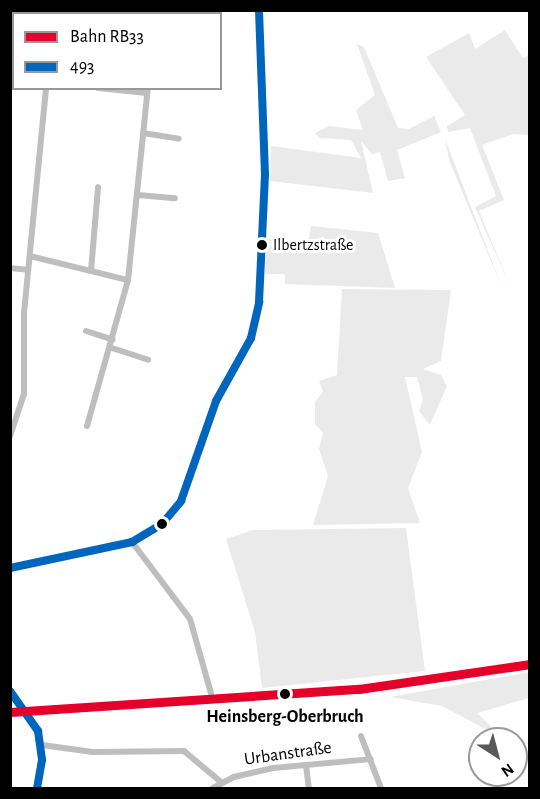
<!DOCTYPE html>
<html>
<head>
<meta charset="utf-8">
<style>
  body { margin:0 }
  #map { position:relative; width:540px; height:799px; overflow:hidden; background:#fff; font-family:"Alegreya Sans",sans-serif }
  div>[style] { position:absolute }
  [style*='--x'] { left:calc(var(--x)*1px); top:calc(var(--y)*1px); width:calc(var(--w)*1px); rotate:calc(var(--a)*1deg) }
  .green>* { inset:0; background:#eaeaea }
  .street>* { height:6px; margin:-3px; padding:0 3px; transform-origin:3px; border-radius:3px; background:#bebebe }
  .bus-1>* { height:8px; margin:-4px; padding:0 4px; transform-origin:4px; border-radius:4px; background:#0065bd }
  .rail-1>* { height:9px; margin:-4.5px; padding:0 4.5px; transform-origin:4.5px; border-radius:4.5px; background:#e4002b }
  .dots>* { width:16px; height:16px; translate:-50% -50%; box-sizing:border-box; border:3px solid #fff; border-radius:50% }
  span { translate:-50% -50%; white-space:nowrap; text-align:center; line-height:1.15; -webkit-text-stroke:6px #fff; paint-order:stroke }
  .bus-label { font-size:16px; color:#000 }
  .left { translate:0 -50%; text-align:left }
  .stop-label { font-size:18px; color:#000; font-weight:700 }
  .street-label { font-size:18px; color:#000 }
  .frame { position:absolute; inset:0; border:12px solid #000; pointer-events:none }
  .legend { position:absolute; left:12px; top:12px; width:210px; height:78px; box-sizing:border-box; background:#fff; border:2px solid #999; margin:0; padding:8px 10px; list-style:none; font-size:18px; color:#000 }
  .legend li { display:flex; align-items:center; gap:12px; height:30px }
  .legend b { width:30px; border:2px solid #999 }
  .north { position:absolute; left:468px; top:727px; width:60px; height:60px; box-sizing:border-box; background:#fff; border:2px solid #999; border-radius:50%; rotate:144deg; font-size:16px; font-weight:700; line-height:24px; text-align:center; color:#000 }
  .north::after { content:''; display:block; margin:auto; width:21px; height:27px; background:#595959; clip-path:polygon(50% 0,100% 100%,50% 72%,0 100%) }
</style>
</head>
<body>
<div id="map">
  <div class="green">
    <i style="clip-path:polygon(505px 30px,523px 58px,529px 55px,529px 135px,513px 134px,482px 145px,504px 200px,479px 211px,511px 288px,475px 207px,496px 196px,470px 128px,448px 132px,447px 126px,465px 115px,426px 57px,469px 33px,475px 49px)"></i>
    <i style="clip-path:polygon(357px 44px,364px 47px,398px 128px,409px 129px,434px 116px,441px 132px,397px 150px,405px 178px,388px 181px,380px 152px,372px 154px,361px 141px,373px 193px,270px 181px,271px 146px,361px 158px,351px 140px,319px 138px,315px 133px,329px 126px,363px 130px,356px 110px,375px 95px)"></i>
    <i style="clip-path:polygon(445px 139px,503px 290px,449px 160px)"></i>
    <i style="clip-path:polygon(311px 226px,378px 233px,395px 288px,285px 284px,285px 274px,265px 274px,267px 239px,308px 243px)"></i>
    <i style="clip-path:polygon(342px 289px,451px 290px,441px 361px,423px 369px,441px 375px,447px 386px,430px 425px,419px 411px,423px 399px,417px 377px,405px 377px,422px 452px,408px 488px,420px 523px,313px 525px,328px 476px,319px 449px,323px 433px,315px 424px,315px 402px,323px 392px,319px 381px,337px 375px)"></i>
    <i style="clip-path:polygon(406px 528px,425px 671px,262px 688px,255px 632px,226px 539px,253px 530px)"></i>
    <i style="clip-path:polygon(529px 672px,529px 698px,477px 713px,504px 739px,442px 706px,390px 697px)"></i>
  </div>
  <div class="street">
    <i style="--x:54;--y:14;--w:4;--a:-90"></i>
    <i style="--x:10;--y:80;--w:4;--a:0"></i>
    <i style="--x:98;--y:88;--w:49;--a:5.8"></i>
    <i style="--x:143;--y:133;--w:36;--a:9"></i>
    <i style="--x:138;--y:195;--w:37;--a:5"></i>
    <i style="--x:30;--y:256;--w:101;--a:13.8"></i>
    <i style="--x:128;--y:280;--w:193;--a:-84.1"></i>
    <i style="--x:10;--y:268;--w:18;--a:6"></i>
    <i style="--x:91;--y:271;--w:84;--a:-85.2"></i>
    <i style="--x:86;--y:331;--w:28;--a:18"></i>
    <i style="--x:112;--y:348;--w:38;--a:18"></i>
    <i style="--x:87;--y:426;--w:152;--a:-74.3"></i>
    <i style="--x:10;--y:436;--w:44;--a:-71.6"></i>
    <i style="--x:24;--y:394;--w:81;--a:-90"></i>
    <i style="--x:24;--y:313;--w:226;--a:-84.4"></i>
    <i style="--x:132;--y:542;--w:96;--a:53"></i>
    <i style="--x:190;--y:619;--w:77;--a:74.2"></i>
    <i style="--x:10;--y:568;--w:125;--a:-12"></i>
    <i style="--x:132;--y:542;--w:35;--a:-31"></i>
    <i style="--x:162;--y:524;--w:30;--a:-50"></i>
    <i style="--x:181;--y:501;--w:106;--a:-70.7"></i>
    <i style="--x:216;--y:401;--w:72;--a:-60.9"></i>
    <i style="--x:251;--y:338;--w:37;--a:-77"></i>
    <i style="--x:259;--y:302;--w:128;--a:-87.3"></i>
    <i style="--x:265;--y:174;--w:164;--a:-92.1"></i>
    <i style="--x:10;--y:690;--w:50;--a:55.7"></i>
    <i style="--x:38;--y:731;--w:29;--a:82"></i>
    <i style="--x:42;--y:760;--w:28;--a:100"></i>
    <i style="--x:361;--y:736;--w:56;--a:69"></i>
    <i style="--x:42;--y:745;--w:51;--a:7.8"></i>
    <i style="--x:93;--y:752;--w:91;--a:-0.6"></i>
    <i style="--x:184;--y:751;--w:48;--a:40"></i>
    <i style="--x:306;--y:765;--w:23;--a:83"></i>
    <i style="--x:213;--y:788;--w:24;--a:-28"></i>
    <i style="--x:234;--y:777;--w:40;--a:-13"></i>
    <i style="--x:273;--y:768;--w:98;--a:-5.2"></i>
  </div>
  <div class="bus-1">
    <i style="--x:10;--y:568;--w:125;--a:-12"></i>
    <i style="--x:132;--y:542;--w:35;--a:-31"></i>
    <i style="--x:162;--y:524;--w:30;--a:-50"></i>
    <i style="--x:181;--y:501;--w:106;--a:-70.7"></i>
    <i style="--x:216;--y:401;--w:72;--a:-60.9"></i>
    <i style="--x:251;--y:338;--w:37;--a:-77"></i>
    <i style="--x:259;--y:302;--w:128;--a:-87.3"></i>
    <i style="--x:265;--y:174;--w:164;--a:-92.1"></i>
    <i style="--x:10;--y:691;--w:49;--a:55"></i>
    <i style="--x:38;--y:731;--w:29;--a:82"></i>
    <i style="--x:42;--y:760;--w:28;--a:100"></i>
  </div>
  <div class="rail-1">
    <i style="--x:10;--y:712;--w:350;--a:-3.8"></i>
    <i style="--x:359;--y:689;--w:173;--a:-8.3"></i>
  </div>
  <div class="dots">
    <i style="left:262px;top:245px;background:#000"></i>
    <i style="left:162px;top:524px;background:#000"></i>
    <i style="left:285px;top:694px;background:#000"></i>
  </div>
  <div class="bus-label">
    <span class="left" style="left:273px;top:245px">Ilbertzstraße</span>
  </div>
  <div class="stop-label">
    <span style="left:285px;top:717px">Heinsberg-Oberbruch</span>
  </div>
  <div class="street-label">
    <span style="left:288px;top:754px;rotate:-8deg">Urbanstraße</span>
  </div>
  <div class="frame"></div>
  <ul class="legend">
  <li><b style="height:8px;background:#e4002b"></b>Bahn RB33</li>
  <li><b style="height:8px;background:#0065bd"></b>493</li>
  </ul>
  <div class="north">N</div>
</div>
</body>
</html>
